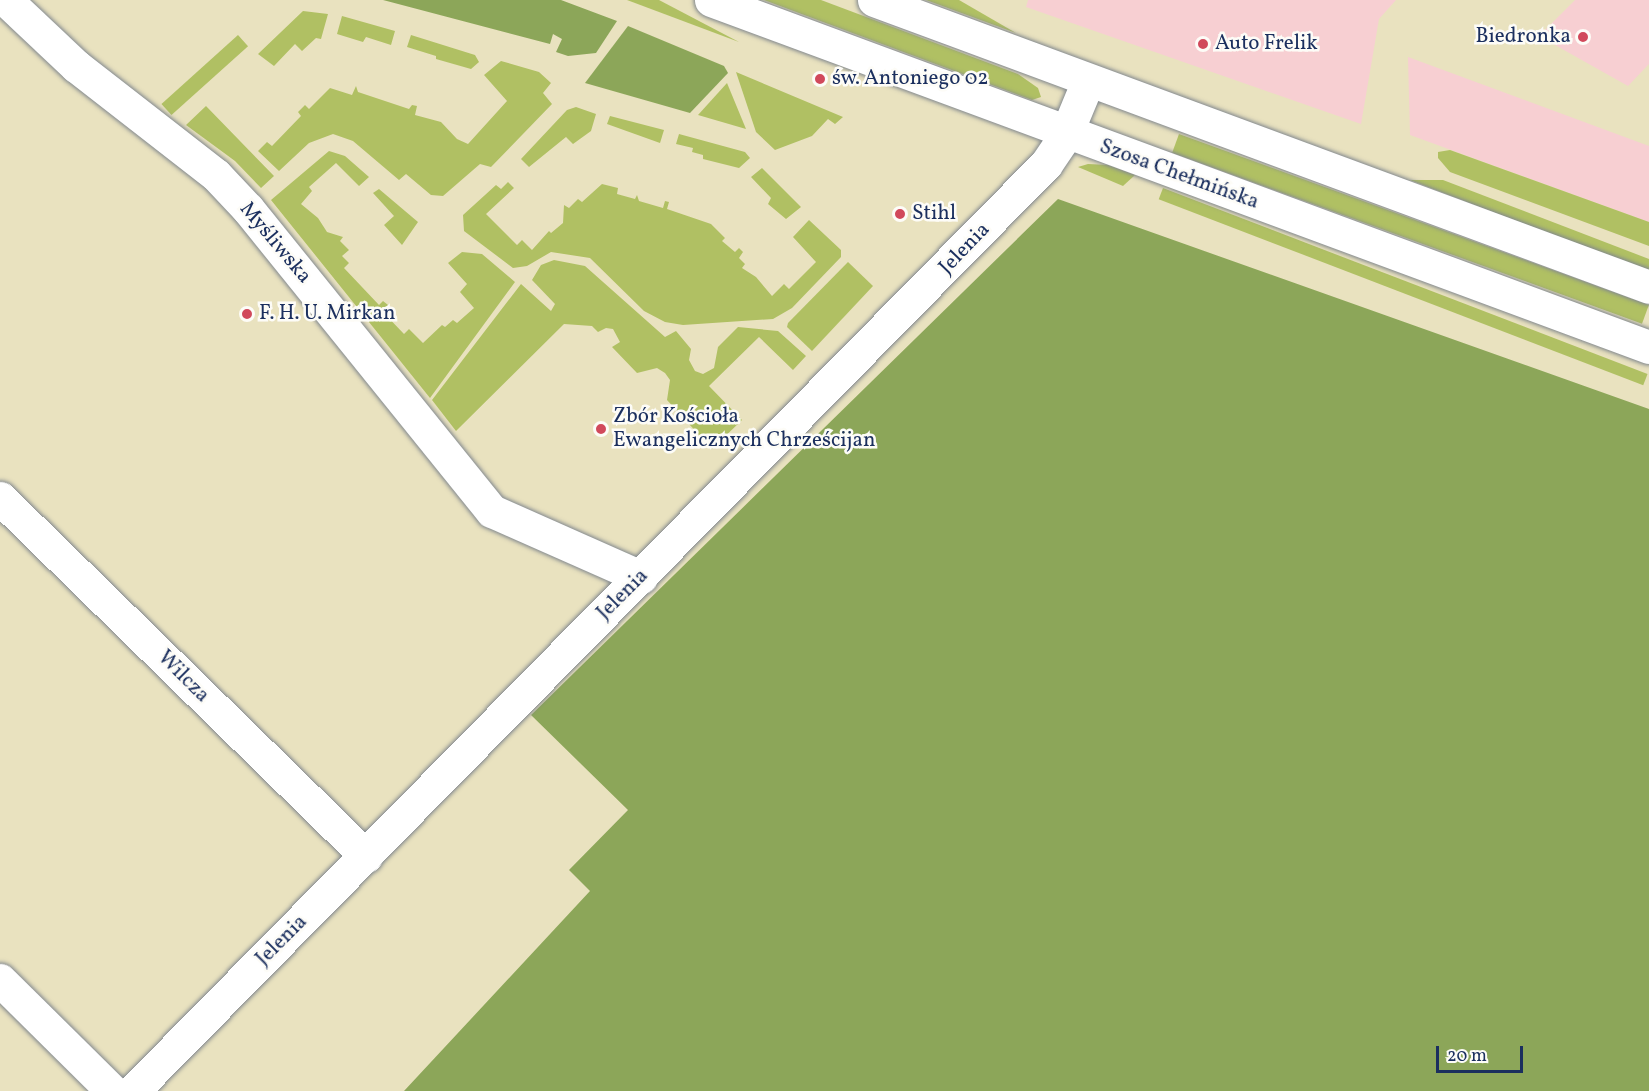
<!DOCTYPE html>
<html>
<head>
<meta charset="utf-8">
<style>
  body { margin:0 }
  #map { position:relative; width:1649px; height:1091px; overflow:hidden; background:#e9e2bf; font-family:Vollkorn,serif }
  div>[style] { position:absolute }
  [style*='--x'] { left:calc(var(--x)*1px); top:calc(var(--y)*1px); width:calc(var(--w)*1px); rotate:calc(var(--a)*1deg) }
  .built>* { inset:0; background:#f7cfd2 }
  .green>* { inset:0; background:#b0c063; transform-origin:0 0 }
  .forest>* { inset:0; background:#8ca659 }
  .roads { filter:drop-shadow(0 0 2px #82888e) drop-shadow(0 0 2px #82888e) }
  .minor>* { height:33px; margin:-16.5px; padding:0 16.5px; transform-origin:16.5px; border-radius:16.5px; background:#fff }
  .major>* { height:33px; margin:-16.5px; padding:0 16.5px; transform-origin:16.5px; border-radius:16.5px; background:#fff }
  .dots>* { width:16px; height:16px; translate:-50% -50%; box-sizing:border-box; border:3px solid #fdfcf7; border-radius:50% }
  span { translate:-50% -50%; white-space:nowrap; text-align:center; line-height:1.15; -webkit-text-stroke:5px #fdfcf7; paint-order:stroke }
  .poi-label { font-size:21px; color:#1b2f5e }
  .right { translate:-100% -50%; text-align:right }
  .left { translate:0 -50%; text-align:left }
  .street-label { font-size:21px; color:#1b2f5e }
  .scale { position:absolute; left:1436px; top:1046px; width:87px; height:27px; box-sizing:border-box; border:3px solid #1b2f5e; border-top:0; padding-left:8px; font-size:18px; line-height:21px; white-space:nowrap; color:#1b2f5e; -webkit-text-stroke:4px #fdfcf7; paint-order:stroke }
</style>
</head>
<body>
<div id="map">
  <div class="built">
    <i style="clip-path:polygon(1028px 0,1396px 0,1379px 19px,1361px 124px,1026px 7px)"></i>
    <i style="clip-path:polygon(1575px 0,1649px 0,1649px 64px,1628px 86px,1539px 36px)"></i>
    <i style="clip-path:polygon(1408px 57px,1649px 146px,1649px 222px,1410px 135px)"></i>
  </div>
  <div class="green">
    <i style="clip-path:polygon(627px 0,659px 0,739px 42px)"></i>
    <i style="clip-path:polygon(764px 0,821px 0,1018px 74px,1038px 88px,1041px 97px,1032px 100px)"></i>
    <i style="clip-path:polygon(926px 0,959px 0,1016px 33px)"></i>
    <i style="clip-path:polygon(303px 11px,328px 14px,321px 39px,316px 38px,302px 51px,295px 44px,274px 66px,258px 54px)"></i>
    <i style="clip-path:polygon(342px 16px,395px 31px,391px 45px,366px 37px,363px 42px,337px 34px)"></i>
    <i style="left:238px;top:35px;width:15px;height:103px;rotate:48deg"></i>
    <i style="clip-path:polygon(411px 35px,475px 55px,479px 62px,471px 69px,436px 59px,436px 56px,407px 47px)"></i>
    <i style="clip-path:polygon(501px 61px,539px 72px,551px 83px,543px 93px,552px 104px,491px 167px,480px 164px,443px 196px,431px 195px,406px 174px,399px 180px,353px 141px,333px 134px,309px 143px,279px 171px,258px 151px,267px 142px,272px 146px,301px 116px,298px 112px,305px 105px,309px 109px,330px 88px,352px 95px,356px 86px,358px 92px,409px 109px,412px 105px,417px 106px,415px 115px,441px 122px,457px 139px,468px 144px,507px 101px,484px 75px)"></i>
    <i style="clip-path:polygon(736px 72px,843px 117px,835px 124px,828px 119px,812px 136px,775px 150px,756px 132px)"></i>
    <i style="clip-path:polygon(727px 83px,746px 129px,698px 115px)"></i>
    <i style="clip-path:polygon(206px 106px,274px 176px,261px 188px,235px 161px,186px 125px)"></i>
    <i style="clip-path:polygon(576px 107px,596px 114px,591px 131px,573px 144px,566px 137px,529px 167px,521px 159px,567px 110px)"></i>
    <i style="clip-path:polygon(610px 116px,664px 130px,660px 143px,607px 124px)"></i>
    <i style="clip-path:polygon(679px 134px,745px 152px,750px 158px,739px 168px,703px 159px,703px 155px,692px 152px,693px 148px,676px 144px)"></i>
    <i style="left:1179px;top:134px;width:500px;height:20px;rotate:20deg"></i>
    <i style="clip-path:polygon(1450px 150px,1649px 222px,1649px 246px,1450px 172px,1438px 158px,1438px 152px)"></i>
    <i style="clip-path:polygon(329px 151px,345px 156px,369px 177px,359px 186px,336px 163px,309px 187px,312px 191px,301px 204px,318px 218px,327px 232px,343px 237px,340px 241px,349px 250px,342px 256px,349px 263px,344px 268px,379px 305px,383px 301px,388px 305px,382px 311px,404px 334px,409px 329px,423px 343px,442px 325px,445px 327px,453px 320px,457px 323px,474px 308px,460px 292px,467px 284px,448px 263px,462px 252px,482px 254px,515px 282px,430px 398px,271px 200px)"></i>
    <i style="clip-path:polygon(1088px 164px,1108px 165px,1135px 175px,1123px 186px,1078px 167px)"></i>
    <i style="clip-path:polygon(762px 168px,801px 207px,786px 219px,768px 204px,771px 198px,751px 177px)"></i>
    <i style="clip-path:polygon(1410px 180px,1443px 180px,1649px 259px,1649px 272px)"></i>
    <i style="clip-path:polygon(508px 182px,514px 188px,486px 214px,517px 245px,522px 240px,532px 250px,549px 231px,551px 233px,563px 223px,564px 205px,569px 208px,578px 199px,582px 202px,602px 184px,618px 188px,617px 194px,635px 199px,637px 195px,639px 201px,663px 208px,665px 201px,669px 202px,667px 209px,711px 224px,725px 238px,722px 241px,735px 252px,739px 248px,743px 252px,739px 258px,745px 264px,742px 268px,756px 277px,772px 296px,784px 284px,789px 289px,816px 262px,793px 237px,809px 220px,841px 250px,841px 257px,792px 308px,773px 319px,683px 325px,665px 322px,644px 311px,590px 258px,551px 252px,527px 266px,513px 268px,464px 231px,463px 215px,496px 185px,501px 189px)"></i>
    <i style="left:1163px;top:188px;width:519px;height:12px;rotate:21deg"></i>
    <i style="clip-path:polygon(379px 189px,418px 222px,402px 245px,384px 225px,394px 216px,373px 193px)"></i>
    <i style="clip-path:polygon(554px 260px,585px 266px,665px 337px,676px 331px,691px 349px,689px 360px,695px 371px,703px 374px,714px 368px,718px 347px,738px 327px,778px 331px,806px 356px,793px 370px,759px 337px,709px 386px,742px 420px,712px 449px,667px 400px,670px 380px,665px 373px,657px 368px,637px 373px,612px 347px,620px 342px,613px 329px,606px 328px,598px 332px,592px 326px,564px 324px,456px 431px,432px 400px,521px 284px,551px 311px,555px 304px,532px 280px,541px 265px)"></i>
    <i style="clip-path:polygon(848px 262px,873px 286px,812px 351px,787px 327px,788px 323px)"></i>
  </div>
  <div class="forest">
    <i style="clip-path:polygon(383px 0,561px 0,617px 21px,596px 53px,568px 56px,556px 52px,562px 39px,553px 34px,550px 44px)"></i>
    <i style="clip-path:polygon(628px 26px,724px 66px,728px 73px,690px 113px,585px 83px)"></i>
    <i style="clip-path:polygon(1058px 199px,1649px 409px,1649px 1091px,404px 1091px,590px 891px,569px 870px,628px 810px,531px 715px)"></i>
  </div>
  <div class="roads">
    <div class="minor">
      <i style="--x:6;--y:0;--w:96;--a:43.3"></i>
      <i style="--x:76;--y:66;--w:177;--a:37.9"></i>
      <i style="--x:216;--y:175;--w:47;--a:46.7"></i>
      <i style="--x:248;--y:209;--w:388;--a:51.1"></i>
      <i style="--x:492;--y:511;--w:163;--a:23.9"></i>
      <i style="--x:0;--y:498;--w:512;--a:44.37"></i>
      <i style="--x:0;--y:980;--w:158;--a:44.7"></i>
      <i style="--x:133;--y:1091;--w:1301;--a:-45.44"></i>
      <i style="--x:1046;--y:164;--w:36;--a:-56"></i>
      <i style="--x:1066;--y:134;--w:57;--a:-67.5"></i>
    </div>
    <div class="major">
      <i style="--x:711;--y:0;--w:1000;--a:20.3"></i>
      <i style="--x:874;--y:0;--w:826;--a:20.32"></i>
    </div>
  </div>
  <div class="dots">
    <i style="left:1583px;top:37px;background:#d1495b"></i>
    <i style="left:1203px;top:44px;background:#d1495b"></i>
    <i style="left:820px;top:79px;background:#d1495b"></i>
    <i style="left:900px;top:214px;background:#d1495b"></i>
    <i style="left:247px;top:314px;background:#d1495b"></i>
    <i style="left:601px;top:429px;background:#d1495b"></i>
  </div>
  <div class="poi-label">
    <span class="right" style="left:1571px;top:37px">Biedronka</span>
    <span class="left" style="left:1215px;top:44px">Auto Frelik</span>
    <span class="left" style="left:832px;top:79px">św. Antoniego 02</span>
    <span class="left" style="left:912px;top:214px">Stihl</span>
    <span class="left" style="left:259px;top:314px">F. H. U. Mirkan</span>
    <span class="left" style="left:613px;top:429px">Zbór Kościoła<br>Ewangelicznych Chrześcijan</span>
  </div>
  <div class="street-label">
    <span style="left:1179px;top:175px;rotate:20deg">Szosa Chełmińska</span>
    <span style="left:275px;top:243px;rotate:50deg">Myśliwska</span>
    <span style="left:965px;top:249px;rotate:-46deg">Jelenia</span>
    <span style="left:623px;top:595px;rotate:-45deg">Jelenia</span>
    <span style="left:183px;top:677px;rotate:45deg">Wilcza</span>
    <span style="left:282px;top:941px;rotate:-45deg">Jelenia</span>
  </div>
  <div class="scale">20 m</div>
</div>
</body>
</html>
